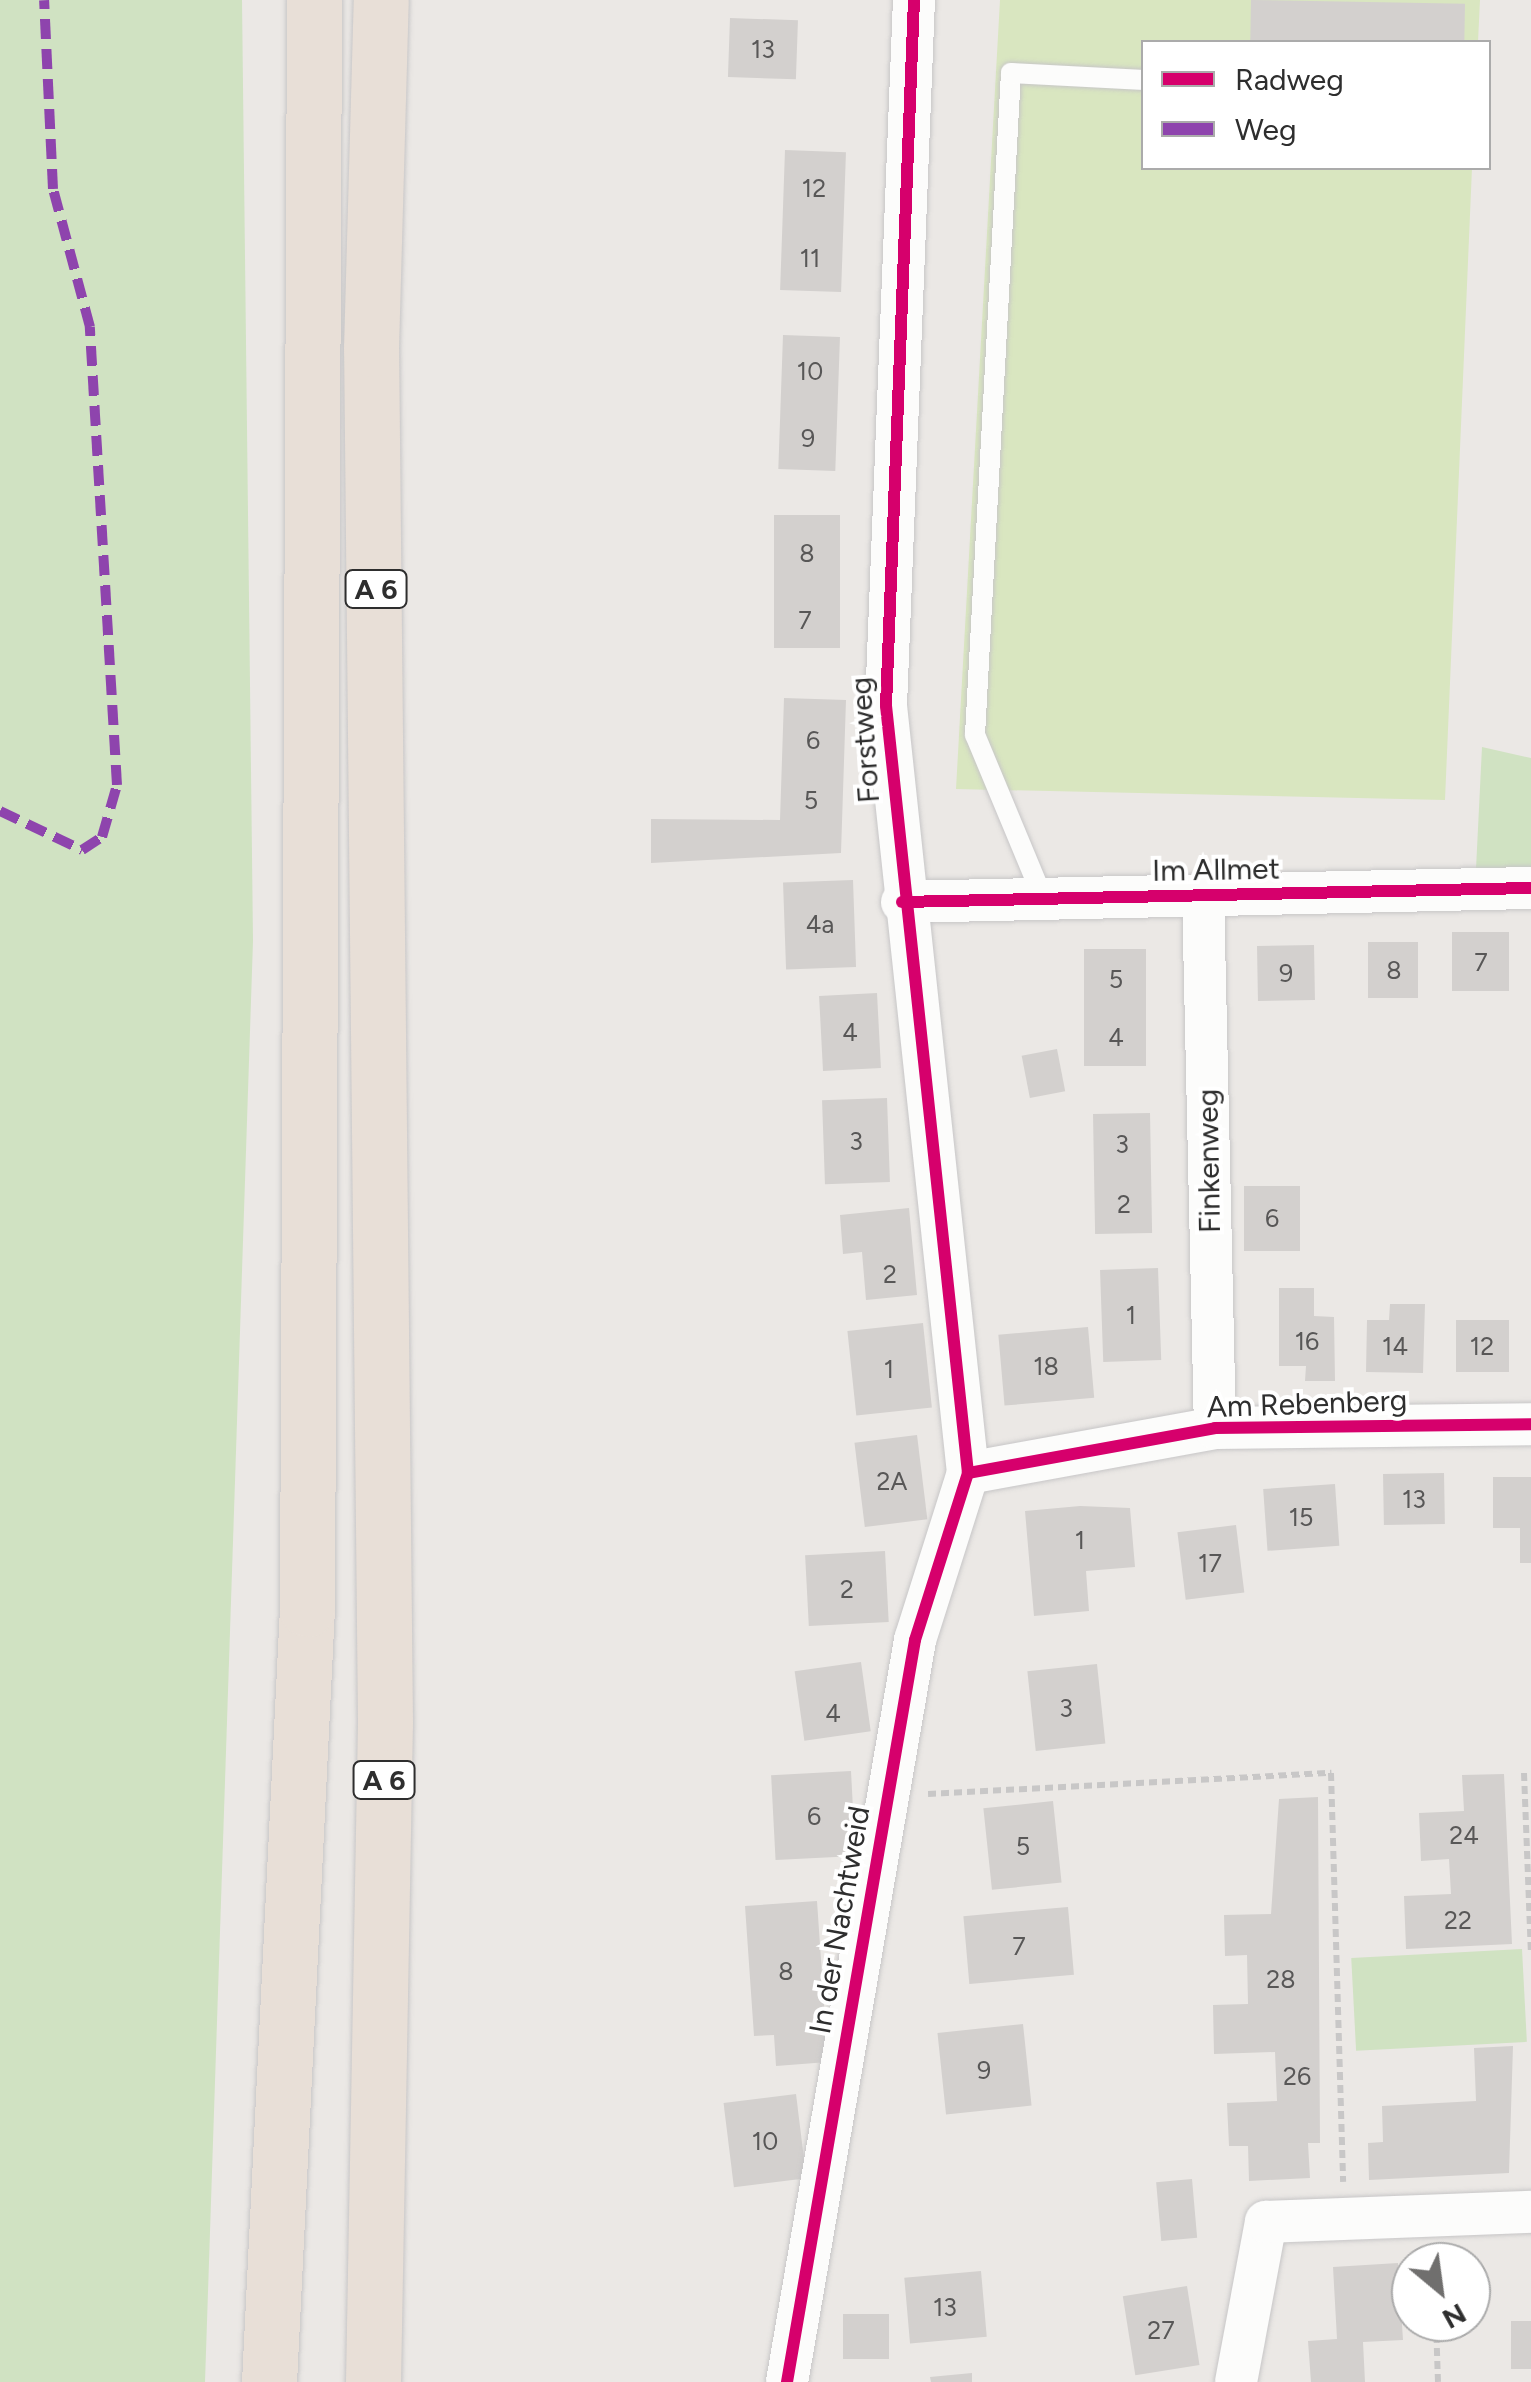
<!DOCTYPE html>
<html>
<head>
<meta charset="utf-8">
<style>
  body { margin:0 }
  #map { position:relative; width:1531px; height:2382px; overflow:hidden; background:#ebe8e5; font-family:Figtree,sans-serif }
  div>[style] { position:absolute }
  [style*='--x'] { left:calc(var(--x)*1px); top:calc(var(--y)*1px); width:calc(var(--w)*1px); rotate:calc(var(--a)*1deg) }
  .green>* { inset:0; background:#d0e2c2; transform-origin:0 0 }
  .pitch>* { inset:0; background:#d9e6c0 }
  .building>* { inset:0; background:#d3d0ce; transform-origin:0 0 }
  .path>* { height:6px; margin-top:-3px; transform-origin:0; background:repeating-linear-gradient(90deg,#c8c7c7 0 8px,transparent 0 13px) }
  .roads { filter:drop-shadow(0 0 2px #c7c6c7) drop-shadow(0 0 2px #c7c6c7) }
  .lane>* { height:20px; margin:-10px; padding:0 10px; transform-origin:10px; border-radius:10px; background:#fcfcfb }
  .street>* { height:42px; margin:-21px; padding:0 21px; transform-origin:21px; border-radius:21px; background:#fcfcfb }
  .highway>* { height:55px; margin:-27.5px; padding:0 27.5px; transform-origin:27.5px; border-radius:27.5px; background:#e8dfd7 }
  .quiet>* { height:10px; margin-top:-5px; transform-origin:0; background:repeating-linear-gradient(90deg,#8e44ad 0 20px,transparent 0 30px) }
  .cycleway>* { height:12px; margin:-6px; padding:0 6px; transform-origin:6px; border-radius:6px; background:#d6006c }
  span { translate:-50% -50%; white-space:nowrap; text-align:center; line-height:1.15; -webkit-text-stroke:8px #fff; paint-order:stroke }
  .number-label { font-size:25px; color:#585757 }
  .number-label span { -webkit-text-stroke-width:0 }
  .shield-label span { padding:2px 8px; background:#fff; border:2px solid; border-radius:8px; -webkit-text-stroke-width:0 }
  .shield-label { font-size:28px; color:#2e2e2e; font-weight:700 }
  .street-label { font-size:30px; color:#2e2e2e }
  .legend { position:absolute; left:1141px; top:40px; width:350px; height:130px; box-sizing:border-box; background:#fff; border:2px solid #ababab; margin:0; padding:12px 18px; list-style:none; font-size:30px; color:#2e2e2e }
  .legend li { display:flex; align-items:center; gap:20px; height:50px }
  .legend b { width:50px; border:2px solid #ababab }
  .north { position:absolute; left:1391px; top:2242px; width:100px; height:100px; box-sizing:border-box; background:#fff; border:2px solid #ababab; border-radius:50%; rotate:151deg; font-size:28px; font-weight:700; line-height:40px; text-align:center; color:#2e2e2e }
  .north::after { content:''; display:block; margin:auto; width:35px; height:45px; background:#706f6e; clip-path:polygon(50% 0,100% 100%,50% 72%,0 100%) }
</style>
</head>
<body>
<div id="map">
  <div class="green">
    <i style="clip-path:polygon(0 0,242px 0,253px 941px,205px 2382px,0 2382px)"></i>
    <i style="clip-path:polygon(1482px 747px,1531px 758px,1531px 868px,1476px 869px)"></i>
    <i style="left:1522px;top:1949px;width:93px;height:171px;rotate:87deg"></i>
  </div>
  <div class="pitch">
    <i style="clip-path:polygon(1000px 0,1480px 0,1478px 42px,1144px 42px,1144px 168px,1472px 168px,1445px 800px,956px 789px)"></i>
  </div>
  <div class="building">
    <i style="left:1251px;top:0;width:214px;height:42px;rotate:1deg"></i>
    <i style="left:730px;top:18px;width:68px;height:59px;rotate:2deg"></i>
    <i style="left:785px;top:150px;width:61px;height:140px;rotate:2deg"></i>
    <i style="left:783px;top:335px;width:57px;height:134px;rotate:2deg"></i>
    <i style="left:774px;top:515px;width:66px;height:133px"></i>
    <i style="clip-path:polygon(784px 698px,846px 700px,841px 853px,651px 863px,651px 819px,780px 820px)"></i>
    <i style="left:853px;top:880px;width:87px;height:70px;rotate:88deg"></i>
    <i style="left:1452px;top:932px;width:57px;height:59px"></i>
    <i style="left:1368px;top:942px;width:50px;height:56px"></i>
    <i style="left:1314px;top:945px;width:55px;height:57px;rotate:89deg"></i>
    <i style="left:1146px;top:949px;width:117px;height:62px;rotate:90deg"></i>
    <i style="left:877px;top:993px;width:75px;height:58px;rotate:87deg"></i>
    <i style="left:1057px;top:1049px;width:43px;height:36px;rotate:79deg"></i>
    <i style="left:887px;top:1098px;width:84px;height:65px;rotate:88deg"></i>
    <i style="left:1150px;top:1113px;width:120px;height:57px;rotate:89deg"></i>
    <i style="left:1244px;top:1186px;width:56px;height:65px"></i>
    <i style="clip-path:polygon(909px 1208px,917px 1295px,866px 1300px,862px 1252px,843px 1254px,840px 1215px)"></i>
    <i style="left:1158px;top:1268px;width:92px;height:58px;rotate:88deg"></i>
    <i style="clip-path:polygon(1279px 1288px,1314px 1288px,1314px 1316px,1334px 1317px,1335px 1381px,1305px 1381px,1306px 1366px,1279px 1366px)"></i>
    <i style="clip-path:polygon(1390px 1304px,1425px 1304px,1423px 1373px,1366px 1372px,1367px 1320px,1389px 1320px)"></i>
    <i style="left:1456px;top:1320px;width:53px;height:52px"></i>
    <i style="left:923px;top:1323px;width:85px;height:76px;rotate:84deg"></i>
    <i style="left:1088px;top:1327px;width:71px;height:90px;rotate:85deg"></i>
    <i style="left:917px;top:1435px;width:85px;height:63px;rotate:83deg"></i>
    <i style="left:1444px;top:1473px;width:51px;height:61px;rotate:89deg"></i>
    <i style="clip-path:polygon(1493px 1477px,1531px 1477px,1531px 1563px,1520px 1563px,1520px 1528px,1493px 1528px)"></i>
    <i style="left:1335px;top:1484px;width:62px;height:72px;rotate:86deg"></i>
    <i style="clip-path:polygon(1080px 1506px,1130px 1508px,1135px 1567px,1086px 1571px,1089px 1611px,1034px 1616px,1025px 1511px)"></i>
    <i style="left:1236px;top:1525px;width:68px;height:59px;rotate:83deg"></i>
    <i style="left:885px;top:1551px;width:71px;height:80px;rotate:87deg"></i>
    <i style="left:861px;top:1662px;width:70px;height:67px;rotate:82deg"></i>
    <i style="left:1097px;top:1664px;width:80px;height:70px;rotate:84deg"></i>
    <i style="left:851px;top:1771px;width:85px;height:80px;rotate:87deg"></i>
    <i style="clip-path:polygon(1504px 1774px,1512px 1944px,1406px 1949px,1404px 1896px,1451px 1894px,1449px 1859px,1421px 1861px,1419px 1813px,1464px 1811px,1462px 1775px)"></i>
    <i style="clip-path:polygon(1318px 1797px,1320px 2143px,1308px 2143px,1310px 2178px,1249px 2181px,1248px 2146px,1229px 2146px,1227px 2103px,1277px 2101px,1275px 2052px,1214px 2054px,1213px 2005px,1248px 2004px,1247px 1955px,1225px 1956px,1224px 1915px,1271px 1914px,1279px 1799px)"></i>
    <i style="left:1053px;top:1801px;width:82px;height:70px;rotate:84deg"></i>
    <i style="clip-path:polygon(817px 1901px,828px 2062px,776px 2066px,774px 2035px,754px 2036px,745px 1906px)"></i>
    <i style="left:1068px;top:1907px;width:68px;height:105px;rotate:85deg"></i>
    <i style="left:1023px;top:2024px;width:82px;height:86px;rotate:84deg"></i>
    <i style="clip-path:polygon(1513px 2046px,1509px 2173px,1369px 2180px,1368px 2143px,1383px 2142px,1382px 2106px,1476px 2101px,1474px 2048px)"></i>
    <i style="left:796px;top:2094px;width:85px;height:73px;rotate:83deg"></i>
    <i style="left:1192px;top:2179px;width:59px;height:36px;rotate:85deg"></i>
    <i style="clip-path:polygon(1398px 2263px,1403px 2340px,1363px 2342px,1365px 2382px,1311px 2382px,1308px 2341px,1337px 2339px,1333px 2267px)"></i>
    <i style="left:981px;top:2271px;width:66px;height:77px;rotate:85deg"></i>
    <i style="left:1187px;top:2286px;width:80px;height:65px;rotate:81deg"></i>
    <i style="left:843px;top:2314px;width:46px;height:45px"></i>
    <i style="left:1531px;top:2321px;width:48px;height:20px;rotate:90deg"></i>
    <i style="clip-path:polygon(972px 2373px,972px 2382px,931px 2382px,930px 2377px)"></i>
  </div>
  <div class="path">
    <i style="--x:1524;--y:1773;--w:182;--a:87.8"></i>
    <i style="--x:928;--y:1794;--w:404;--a:-3"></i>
    <i style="--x:1331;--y:1773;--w:409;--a:88.3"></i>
    <i style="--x:1436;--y:2322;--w:60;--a:88.1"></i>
  </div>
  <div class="roads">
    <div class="lane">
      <i style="--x:1043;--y:898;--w:177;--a:-112.6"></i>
      <i style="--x:975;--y:735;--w:663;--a:-86.89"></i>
      <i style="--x:1011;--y:73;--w:133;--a:3"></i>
    </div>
    <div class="street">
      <i style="--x:1203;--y:893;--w:535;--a:88.72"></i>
      <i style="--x:902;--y:902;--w:629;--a:-1.28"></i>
      <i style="--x:968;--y:1473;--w:251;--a:-10.3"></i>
      <i style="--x:1215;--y:1428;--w:316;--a:-0.7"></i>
      <i style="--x:787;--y:2382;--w:753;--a:-80.21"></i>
      <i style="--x:915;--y:1640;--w:175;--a:-72.4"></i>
      <i style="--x:968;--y:1473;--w:771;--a:-96.1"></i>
      <i style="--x:886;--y:706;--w:707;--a:-87.73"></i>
      <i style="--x:1236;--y:2382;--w:163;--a:-79.4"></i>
      <i style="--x:1266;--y:2222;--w:265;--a:-2.2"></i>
    </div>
    <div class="highway">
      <i style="--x:269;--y:2382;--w:774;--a:-87.19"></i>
      <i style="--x:307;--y:1609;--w:1609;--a:-89.75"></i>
      <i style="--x:373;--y:2382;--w:659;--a:-88.96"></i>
      <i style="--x:385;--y:1723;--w:1374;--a:-90.58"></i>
      <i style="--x:371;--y:349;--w:349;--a:-88.4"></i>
    </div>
  </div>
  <div class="quiet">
    <i style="--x:0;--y:811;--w:91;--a:25.4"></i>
    <i style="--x:82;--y:850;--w:24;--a:-33"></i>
    <i style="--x:102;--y:837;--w:54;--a:-73.9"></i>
    <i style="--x:117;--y:785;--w:459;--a:-93.4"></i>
    <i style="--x:90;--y:327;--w:143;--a:-105"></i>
    <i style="--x:53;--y:189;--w:189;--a:-92.7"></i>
  </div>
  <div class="cycleway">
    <i style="--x:902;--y:902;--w:629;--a:-1.28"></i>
    <i style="--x:968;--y:1473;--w:251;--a:-10.3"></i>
    <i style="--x:1215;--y:1428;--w:316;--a:-0.7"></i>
    <i style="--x:787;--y:2382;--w:753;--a:-80.21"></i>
    <i style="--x:915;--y:1640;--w:175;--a:-72.4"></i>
    <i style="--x:968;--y:1473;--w:771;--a:-96.1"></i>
    <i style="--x:886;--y:706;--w:707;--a:-87.73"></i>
  </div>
  <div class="number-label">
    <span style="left:763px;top:49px">13</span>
    <span style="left:814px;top:188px">12</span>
    <span style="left:810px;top:258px">11</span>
    <span style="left:810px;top:371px">10</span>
    <span style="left:808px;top:438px">9</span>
    <span style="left:807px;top:553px">8</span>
    <span style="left:805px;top:620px">7</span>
    <span style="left:813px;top:740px">6</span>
    <span style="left:811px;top:800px">5</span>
    <span style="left:820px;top:924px">4a</span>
    <span style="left:1481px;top:962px">7</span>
    <span style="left:1394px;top:970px">8</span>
    <span style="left:1286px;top:973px">9</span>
    <span style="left:1116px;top:979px">5</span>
    <span style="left:850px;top:1032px">4</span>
    <span style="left:1116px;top:1037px">4</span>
    <span style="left:856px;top:1141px">3</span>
    <span style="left:1122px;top:1144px">3</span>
    <span style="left:1124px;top:1204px">2</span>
    <span style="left:1272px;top:1218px">6</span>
    <span style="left:890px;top:1274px">2</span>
    <span style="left:1131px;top:1315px">1</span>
    <span style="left:1307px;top:1341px">16</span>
    <span style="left:1395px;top:1346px">14</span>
    <span style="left:1482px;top:1346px">12</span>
    <span style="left:1046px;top:1366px">18</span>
    <span style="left:889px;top:1369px">1</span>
    <span style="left:892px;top:1481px">2A</span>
    <span style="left:1414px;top:1499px">13</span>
    <span style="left:1301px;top:1517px">15</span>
    <span style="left:1080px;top:1540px">1</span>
    <span style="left:1210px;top:1563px">17</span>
    <span style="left:847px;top:1589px">2</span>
    <span style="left:1066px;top:1708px">3</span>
    <span style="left:833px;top:1713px">4</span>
    <span style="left:814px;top:1816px">6</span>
    <span style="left:1464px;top:1835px">24</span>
    <span style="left:1023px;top:1846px">5</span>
    <span style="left:1458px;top:1920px">22</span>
    <span style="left:1019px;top:1946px">7</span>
    <span style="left:786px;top:1971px">8</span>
    <span style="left:1281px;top:1979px">28</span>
    <span style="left:984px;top:2070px">9</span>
    <span style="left:1297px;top:2076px">26</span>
    <span style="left:765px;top:2141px">10</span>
    <span style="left:945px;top:2307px">13</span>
    <span style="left:1161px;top:2330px">27</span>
  </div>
  <div class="shield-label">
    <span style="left:376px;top:589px">A 6</span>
    <span style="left:384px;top:1780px">A 6</span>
  </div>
  <div class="street-label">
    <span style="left:865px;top:740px;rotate:-94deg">Forstweg</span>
    <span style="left:1216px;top:870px;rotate:-1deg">Im Allmet</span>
    <span style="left:1209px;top:1161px;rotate:-91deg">Finkenweg</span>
    <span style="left:1307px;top:1404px;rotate:-2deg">Am Rebenberg</span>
    <span style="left:840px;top:1920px;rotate:-80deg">In der Nachtweid</span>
  </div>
  <ul class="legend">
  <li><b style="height:12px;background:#d6006c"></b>Radweg</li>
  <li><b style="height:12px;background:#8e44ad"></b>Weg</li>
  </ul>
  <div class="north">N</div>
</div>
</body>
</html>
